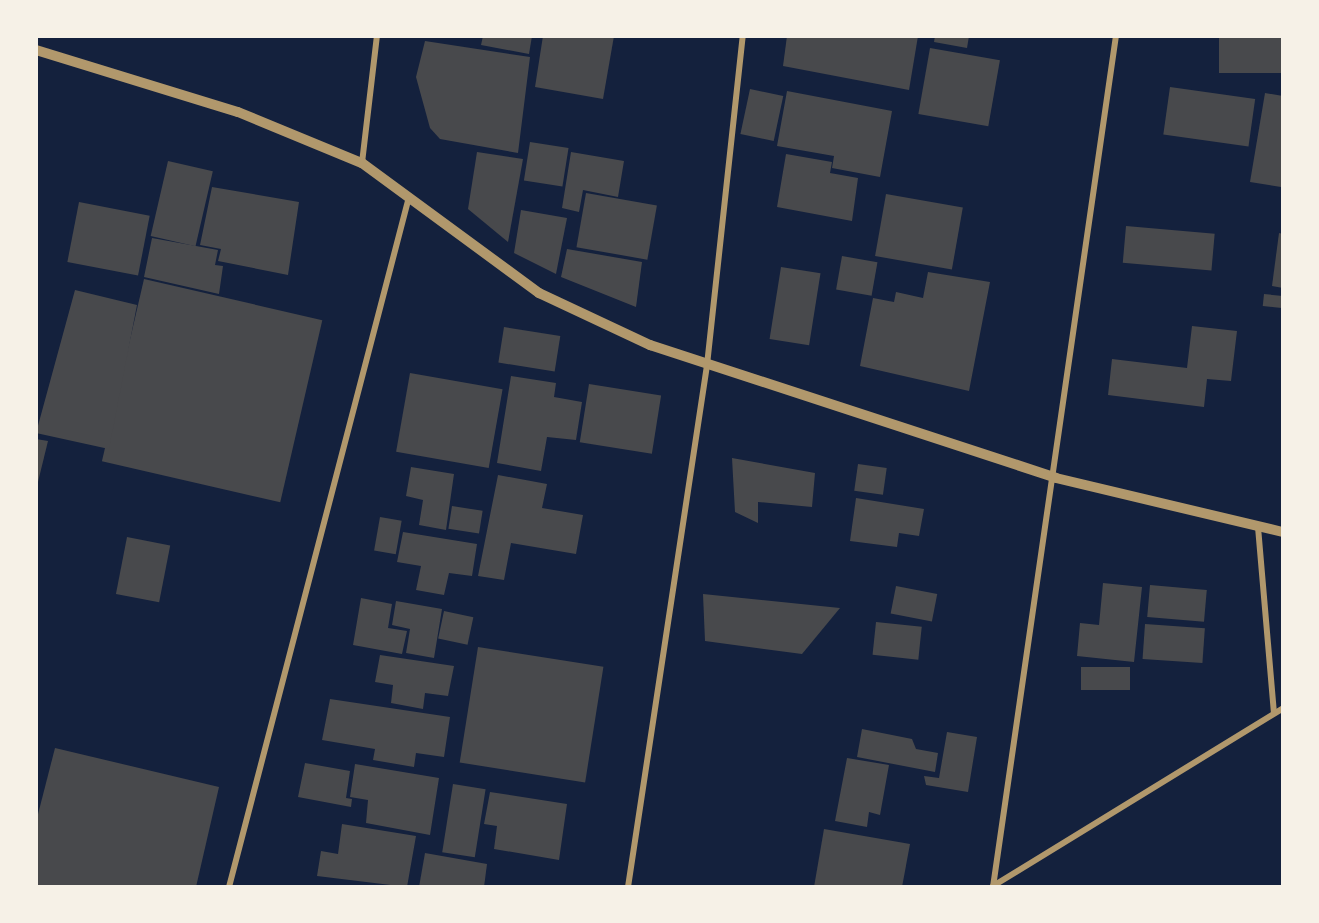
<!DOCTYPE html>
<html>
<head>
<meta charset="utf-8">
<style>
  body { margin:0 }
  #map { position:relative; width:1319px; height:923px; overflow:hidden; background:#14213d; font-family:Overpass,sans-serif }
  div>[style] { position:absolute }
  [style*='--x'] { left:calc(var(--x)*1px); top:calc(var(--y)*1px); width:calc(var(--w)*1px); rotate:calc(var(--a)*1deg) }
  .building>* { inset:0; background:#48494c; transform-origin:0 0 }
  .minor>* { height:6px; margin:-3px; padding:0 3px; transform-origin:3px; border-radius:3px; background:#b1986c }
  .tertiary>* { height:10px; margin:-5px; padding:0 5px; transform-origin:5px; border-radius:5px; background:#b1986c }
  span { translate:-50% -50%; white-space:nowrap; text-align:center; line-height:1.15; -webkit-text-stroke:4.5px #f6f1e7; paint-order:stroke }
  .frame { position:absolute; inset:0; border:38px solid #f6f1e7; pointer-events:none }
</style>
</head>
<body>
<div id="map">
  <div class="building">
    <i style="clip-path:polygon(483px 36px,532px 36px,529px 54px,481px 45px)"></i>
    <i style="clip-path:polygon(543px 36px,614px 36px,603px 99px,535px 87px)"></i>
    <i style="clip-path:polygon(787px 36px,918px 36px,909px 90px,783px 66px)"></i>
    <i style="clip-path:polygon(935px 36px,969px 36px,967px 48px,934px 42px)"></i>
    <i style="left:1219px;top:36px;width:64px;height:37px"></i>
    <i style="clip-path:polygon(425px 41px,530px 57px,518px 153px,440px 139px,430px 128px,416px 77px)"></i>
    <i style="left:930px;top:48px;width:71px;height:67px;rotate:10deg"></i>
    <i style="left:1170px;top:87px;width:86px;height:48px;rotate:8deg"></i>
    <i style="left:750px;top:89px;width:34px;height:46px;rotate:12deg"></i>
    <i style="clip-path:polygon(787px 91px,892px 111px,880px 177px,832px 168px,834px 156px,777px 146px)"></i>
    <i style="clip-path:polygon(1265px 93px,1283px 96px,1281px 187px,1250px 182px)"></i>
    <i style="left:530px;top:142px;width:39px;height:39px;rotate:9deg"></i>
    <i style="clip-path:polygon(477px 152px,523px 159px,508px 242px,468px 209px)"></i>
    <i style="clip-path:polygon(571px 152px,624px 161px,618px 197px,583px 190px,579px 212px,562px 208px)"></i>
    <i style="clip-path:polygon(786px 154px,832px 162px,830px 173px,858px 178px,852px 221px,777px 207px)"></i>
    <i style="left:168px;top:161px;width:46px;height:77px;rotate:13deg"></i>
    <i style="clip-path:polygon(212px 187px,299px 202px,288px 275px,218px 261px,221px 249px,200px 245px)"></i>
    <i style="left:586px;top:193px;width:72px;height:55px;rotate:10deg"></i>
    <i style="left:886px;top:194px;width:78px;height:63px;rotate:10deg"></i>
    <i style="left:79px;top:202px;width:72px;height:61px;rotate:11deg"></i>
    <i style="clip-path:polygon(521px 210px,567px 218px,556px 274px,514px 253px)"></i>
    <i style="left:1126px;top:226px;width:89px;height:37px;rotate:5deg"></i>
    <i style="clip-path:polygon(1279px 233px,1283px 234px,1283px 288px,1272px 286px)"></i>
    <i style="clip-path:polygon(152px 238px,218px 250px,215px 265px,223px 266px,219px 294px,144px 277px)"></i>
    <i style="clip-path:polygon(567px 249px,642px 262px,636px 307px,561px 277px)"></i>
    <i style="left:842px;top:256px;width:36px;height:34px;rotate:10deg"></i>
    <i style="left:781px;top:267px;width:40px;height:73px;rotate:9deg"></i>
    <i style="clip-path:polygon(928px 272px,990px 282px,969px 391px,860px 366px,873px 298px,894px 302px,896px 292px,923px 298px)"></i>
    <i style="left:144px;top:279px;width:183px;height:187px;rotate:13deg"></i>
    <i style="clip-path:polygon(75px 290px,137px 305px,109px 449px,36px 433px)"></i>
    <i style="left:1264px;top:294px;width:19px;height:12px;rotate:6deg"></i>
    <i style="clip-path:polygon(1192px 326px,1237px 331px,1231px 381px,1207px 379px,1204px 407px,1108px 395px,1112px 359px,1187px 368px)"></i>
    <i style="left:504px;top:327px;width:57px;height:36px;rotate:9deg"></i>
    <i style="left:410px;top:373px;width:94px;height:80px;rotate:10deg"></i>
    <i style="clip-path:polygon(511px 376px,556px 383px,554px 397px,582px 402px,576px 440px,547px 437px,541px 471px,497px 463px)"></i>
    <i style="left:589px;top:384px;width:73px;height:59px;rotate:9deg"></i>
    <i style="clip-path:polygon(36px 439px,48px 441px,37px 486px,36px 486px)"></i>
    <i style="clip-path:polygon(732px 458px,815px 473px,812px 507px,758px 502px,758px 523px,735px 512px)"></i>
    <i style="left:858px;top:464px;width:29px;height:27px;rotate:8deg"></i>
    <i style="clip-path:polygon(411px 467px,454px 474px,446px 530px,419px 525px,423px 500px,406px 496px)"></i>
    <i style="clip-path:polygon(498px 475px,547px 484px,542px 508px,583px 515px,576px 554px,511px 543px,504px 580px,478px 576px)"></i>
    <i style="clip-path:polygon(856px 498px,924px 509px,919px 536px,899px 533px,897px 547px,850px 541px)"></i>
    <i style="left:452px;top:506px;width:31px;height:23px;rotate:9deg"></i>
    <i style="left:380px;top:517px;width:22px;height:34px;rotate:10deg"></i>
    <i style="clip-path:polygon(403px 532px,477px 544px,472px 576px,449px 573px,444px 595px,416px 590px,421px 566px,397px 562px)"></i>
    <i style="left:127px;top:537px;width:44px;height:58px;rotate:11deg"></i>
    <i style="clip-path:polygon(1103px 583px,1142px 587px,1134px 662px,1077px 656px,1080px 623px,1099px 625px)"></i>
    <i style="left:1150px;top:585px;width:57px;height:32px;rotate:5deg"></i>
    <i style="left:896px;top:586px;width:42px;height:28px;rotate:11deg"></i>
    <i style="clip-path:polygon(703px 594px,840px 608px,802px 654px,705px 641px)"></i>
    <i style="clip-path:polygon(361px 598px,392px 604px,388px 628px,407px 631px,402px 654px,353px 645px)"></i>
    <i style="clip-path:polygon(396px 601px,442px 609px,434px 658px,406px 653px,410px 629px,392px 625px)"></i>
    <i style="left:444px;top:611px;width:30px;height:28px;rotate:12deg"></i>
    <i style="left:876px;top:622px;width:46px;height:33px;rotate:6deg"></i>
    <i style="left:1145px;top:624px;width:60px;height:35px;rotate:4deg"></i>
    <i style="left:478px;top:647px;width:127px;height:117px;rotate:9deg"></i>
    <i style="clip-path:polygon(380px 655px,454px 666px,448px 696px,425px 693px,423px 709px,391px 703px,393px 685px,375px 682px)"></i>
    <i style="left:1130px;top:667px;width:23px;height:49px;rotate:90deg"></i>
    <i style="clip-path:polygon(330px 699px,450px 717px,444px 757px,416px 753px,414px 767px,373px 760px,375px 749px,322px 740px)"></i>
    <i style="clip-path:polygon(862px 729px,912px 739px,916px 749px,938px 753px,935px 772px,857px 757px)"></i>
    <i style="clip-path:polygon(947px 732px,977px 737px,968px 792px,926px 785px,924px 776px,939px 778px)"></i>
    <i style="clip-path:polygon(55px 748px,219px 787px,196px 887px,36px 887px,36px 822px)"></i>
    <i style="clip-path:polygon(847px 758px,889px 765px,880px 815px,869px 812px,867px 827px,835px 821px)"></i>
    <i style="clip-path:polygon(305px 763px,350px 771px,346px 798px,352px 799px,351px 807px,298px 797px)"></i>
    <i style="clip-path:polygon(355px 764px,439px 778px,430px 835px,366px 823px,368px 800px,350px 797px)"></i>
    <i style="left:453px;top:784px;width:33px;height:69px;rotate:9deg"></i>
    <i style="clip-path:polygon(490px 792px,567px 804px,559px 860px,494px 849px,497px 826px,484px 824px)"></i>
    <i style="clip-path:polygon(342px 824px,416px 836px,407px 887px,317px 876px,321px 851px,338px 854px)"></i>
    <i style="clip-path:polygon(824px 829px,910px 844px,902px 887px,814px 887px)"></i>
    <i style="clip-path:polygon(425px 853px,487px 864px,484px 887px,419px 887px)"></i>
  </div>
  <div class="minor">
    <i style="--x:362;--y:163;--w:128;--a:-83.3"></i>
    <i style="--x:1258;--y:527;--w:186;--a:85.1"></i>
    <i style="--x:993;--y:886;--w:340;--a:-31.5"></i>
    <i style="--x:229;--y:887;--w:713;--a:-75.38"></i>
    <i style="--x:628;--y:887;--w:528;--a:-81.39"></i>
    <i style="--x:707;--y:365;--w:331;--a:-83.8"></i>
    <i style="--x:993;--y:887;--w:860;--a:-81.78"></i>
  </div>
  <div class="tertiary">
    <i style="--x:36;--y:50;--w:211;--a:17.1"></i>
    <i style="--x:238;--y:112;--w:134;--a:22.4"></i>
    <i style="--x:362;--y:163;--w:220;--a:36.3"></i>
    <i style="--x:539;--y:293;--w:123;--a:25.1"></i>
    <i style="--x:650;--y:345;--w:427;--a:18.1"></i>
    <i style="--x:1056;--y:478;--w:233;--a:13.4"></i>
  </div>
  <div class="frame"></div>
</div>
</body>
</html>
